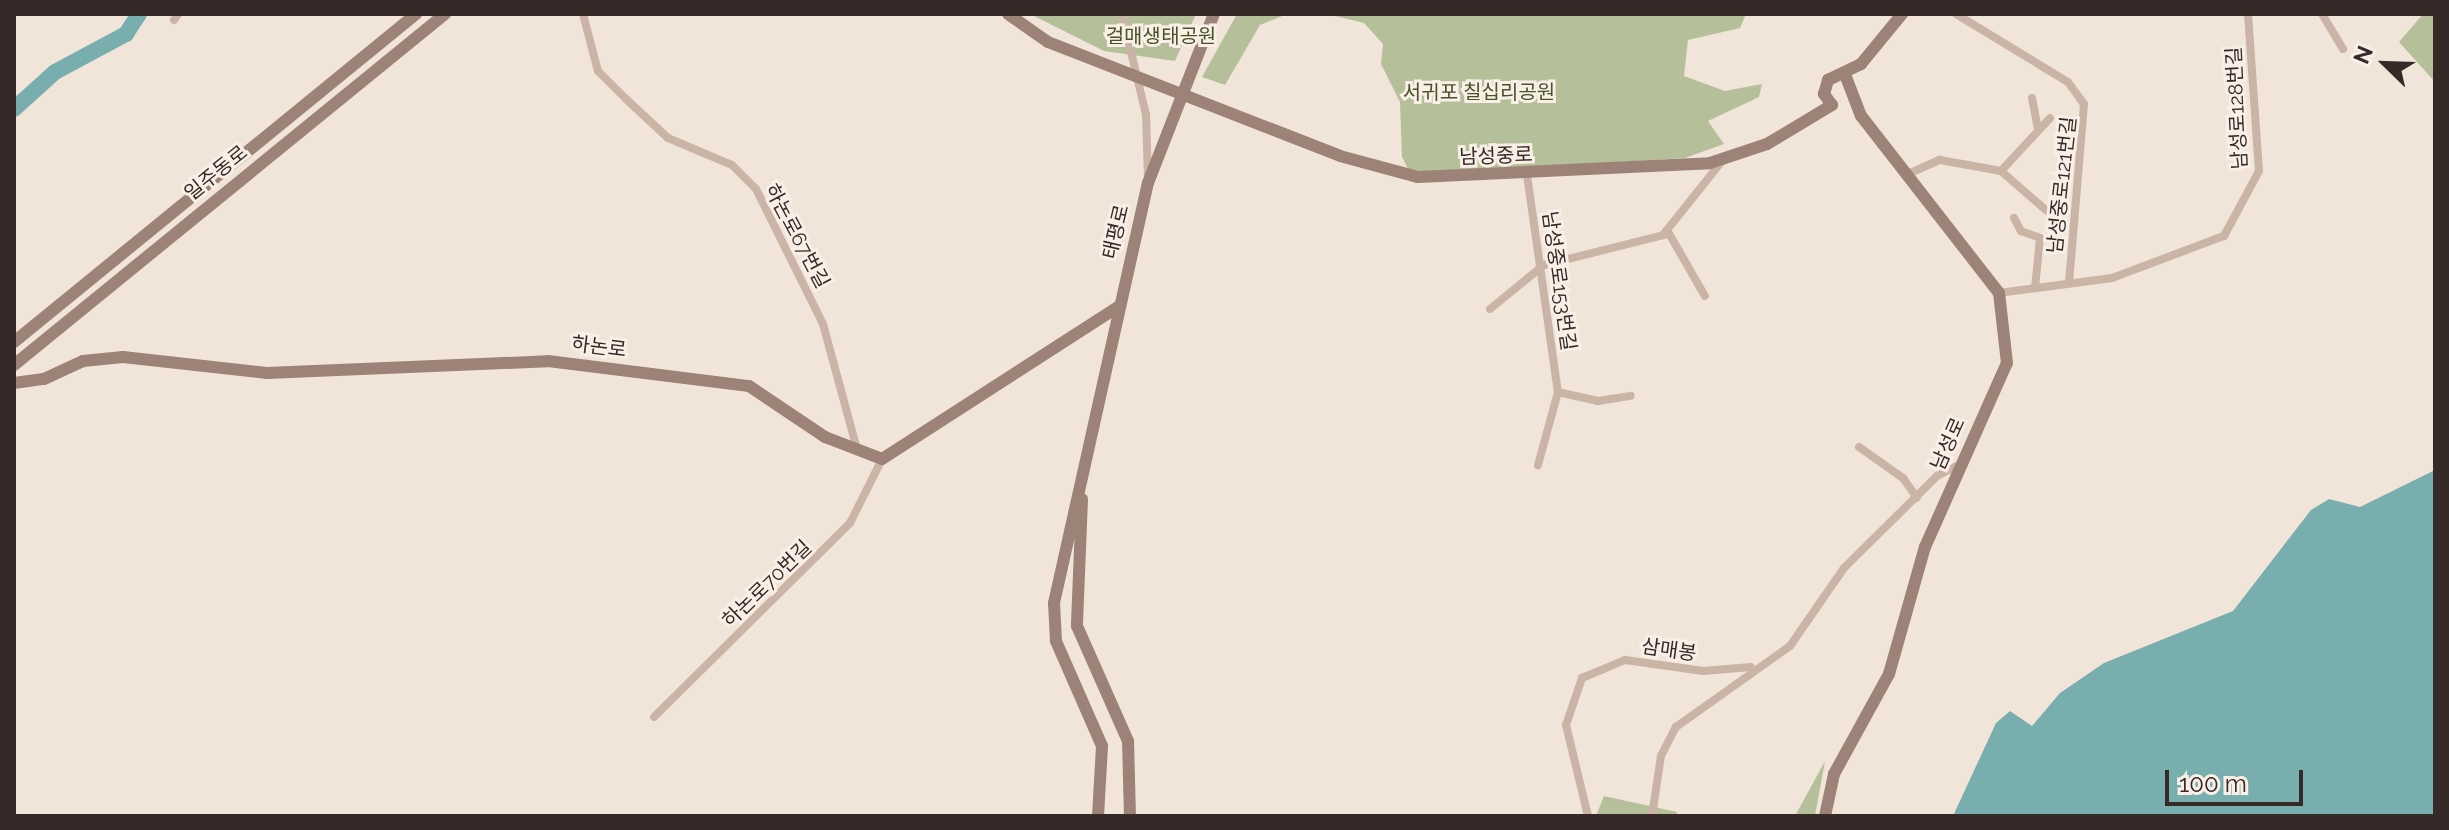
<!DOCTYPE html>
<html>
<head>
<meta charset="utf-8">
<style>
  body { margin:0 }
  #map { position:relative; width:2449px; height:830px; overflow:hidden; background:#f1e5d9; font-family:Raleway,"Noto Sans KR",sans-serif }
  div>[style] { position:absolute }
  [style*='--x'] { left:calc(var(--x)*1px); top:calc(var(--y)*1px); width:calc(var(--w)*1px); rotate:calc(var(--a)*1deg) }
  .green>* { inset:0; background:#b5c09a }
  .water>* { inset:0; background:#78afae }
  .river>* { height:16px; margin:-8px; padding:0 8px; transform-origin:8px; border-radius:8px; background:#78afae }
  .street>* { height:8px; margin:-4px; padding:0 4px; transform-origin:4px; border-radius:4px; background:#c9b4a6 }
  .secondary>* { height:12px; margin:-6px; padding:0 6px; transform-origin:6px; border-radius:6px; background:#9d8377 }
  span { translate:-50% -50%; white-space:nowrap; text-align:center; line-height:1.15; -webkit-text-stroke:6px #f9efe6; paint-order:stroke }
  .park-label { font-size:20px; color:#47542a }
  .street-label { font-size:20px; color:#352a27 }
  .frame { position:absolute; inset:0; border:16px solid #352a27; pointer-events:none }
  .north { position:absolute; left:2345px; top:24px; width:80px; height:80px; -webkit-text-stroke:6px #f9efe6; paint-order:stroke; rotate:293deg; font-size:22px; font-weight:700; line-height:32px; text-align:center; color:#352a27 }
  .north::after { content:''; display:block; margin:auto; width:28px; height:36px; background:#352a27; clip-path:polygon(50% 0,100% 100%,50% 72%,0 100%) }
  .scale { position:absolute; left:2165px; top:770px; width:138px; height:36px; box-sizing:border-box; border:4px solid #352a27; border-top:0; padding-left:10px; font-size:24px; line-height:28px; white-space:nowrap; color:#352a27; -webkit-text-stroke:6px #f9efe6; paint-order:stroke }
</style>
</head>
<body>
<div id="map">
  <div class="green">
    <i style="clip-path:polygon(1030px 14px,1196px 14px,1175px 61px,1104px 51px)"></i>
    <i style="clip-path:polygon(1237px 14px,1287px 14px,1260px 25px,1225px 85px,1202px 77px)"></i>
    <i style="clip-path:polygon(1327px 14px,1746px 14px,1740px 28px,1688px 40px,1684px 76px,1725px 91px,1762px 84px,1759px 97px,1708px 121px,1724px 144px,1685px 158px,1411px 175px,1402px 157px,1400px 102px,1381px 64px,1383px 44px,1364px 23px)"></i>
    <i style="clip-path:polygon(2423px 14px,2435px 14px,2435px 82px,2399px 42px)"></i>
    <i style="clip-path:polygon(1825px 761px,1815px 816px,1795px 816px)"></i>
    <i style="clip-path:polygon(1604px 796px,1677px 812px,1676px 816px,1596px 816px)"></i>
  </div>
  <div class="water">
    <i style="clip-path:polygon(2435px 470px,2435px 816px,1953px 816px,1996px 723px,2010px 711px,2032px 726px,2060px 693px,2104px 663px,2233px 611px,2311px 510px,2329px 499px,2360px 507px)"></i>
  </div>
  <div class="river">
    <i style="--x:14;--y:109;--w:55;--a:-42.1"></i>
    <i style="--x:55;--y:72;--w:81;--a:-28.2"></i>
    <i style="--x:126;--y:34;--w:24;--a:-57"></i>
  </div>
  <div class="street">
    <i style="--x:583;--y:14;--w:59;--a:75.3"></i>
    <i style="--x:598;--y:71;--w:40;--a:45"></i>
    <i style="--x:626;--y:99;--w:57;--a:42.9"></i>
    <i style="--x:668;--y:138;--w:69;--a:22.9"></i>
    <i style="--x:732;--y:165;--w:34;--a:45"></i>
    <i style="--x:756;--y:189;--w:151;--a:63.6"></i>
    <i style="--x:823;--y:324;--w:130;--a:74.8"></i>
    <i style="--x:1122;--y:14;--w:104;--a:76.6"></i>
    <i style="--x:1146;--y:115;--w:63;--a:88.2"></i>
    <i style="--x:1956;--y:14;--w:131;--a:31.3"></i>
    <i style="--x:2068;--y:82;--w:27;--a:54"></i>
    <i style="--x:2084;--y:104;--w:180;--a:94.8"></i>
    <i style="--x:2322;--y:14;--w:41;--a:59"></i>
    <i style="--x:174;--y:20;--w:7;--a:-56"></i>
    <i style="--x:2032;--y:98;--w:31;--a:79"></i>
    <i style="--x:2001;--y:171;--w:72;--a:-47.2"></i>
    <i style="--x:1908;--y:174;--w:35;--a:-24"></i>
    <i style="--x:1940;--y:160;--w:62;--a:10.2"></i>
    <i style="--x:2001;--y:171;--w:61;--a:41"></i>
    <i style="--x:1527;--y:175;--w:219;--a:81.9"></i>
    <i style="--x:1558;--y:392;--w:76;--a:105.3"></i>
    <i style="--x:2014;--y:218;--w:15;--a:62"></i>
    <i style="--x:2021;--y:231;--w:20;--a:20"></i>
    <i style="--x:2040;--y:238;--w:50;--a:95.7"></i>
    <i style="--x:1667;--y:230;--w:76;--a:60.1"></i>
    <i style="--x:1999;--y:293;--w:114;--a:-7.6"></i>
    <i style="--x:2112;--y:278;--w:120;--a:-20.6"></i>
    <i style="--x:2224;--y:236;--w:74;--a:-61.7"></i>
    <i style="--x:2259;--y:171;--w:157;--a:-94"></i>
    <i style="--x:1490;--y:309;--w:70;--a:-39.2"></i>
    <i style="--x:1544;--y:265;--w:123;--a:-14.1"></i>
    <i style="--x:1663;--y:235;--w:95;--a:-51.4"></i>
    <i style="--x:1558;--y:392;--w:41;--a:12.7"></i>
    <i style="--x:1598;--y:401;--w:33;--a:-9"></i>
    <i style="--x:1859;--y:447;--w:54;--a:35.2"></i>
    <i style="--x:1903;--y:478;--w:24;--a:55"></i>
    <i style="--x:654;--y:717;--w:276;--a:-44.7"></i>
    <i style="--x:850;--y:523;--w:72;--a:-63.4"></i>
    <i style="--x:1588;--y:816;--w:94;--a:-103.6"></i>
    <i style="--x:1566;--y:725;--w:50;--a:-71.2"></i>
    <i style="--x:1582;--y:678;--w:47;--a:-22.7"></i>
    <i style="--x:1625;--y:660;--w:79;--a:8"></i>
    <i style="--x:1703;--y:671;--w:48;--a:-4.8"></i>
    <i style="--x:1652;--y:816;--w:61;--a:-81.5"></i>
    <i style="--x:1661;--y:756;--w:33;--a:-63"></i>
    <i style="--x:1676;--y:727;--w:140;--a:-35.4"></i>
    <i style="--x:1790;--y:646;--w:95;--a:-55.3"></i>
    <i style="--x:1844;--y:568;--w:131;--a:-44.7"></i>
    <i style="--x:1937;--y:476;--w:27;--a:-27"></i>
  </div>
  <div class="secondary">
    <i style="--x:1008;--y:14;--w:49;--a:35"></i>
    <i style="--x:1048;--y:42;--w:313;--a:21.3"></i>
    <i style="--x:1340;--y:156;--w:81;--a:15.1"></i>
    <i style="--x:1418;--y:177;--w:292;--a:-2.7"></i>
    <i style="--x:1710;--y:163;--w:60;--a:-18.4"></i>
    <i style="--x:1767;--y:144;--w:76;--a:-31"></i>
    <i style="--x:1832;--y:105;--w:14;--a:-126"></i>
    <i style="--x:1824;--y:94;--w:15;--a:-74"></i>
    <i style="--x:1828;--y:80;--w:37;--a:-26"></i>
    <i style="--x:1861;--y:64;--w:65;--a:-50.6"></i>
    <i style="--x:14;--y:342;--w:519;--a:-39.21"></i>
    <i style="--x:14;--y:365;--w:556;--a:-39.16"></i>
    <i style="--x:14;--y:383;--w:30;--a:-8"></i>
    <i style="--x:44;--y:379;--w:43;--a:-24.8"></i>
    <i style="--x:83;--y:361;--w:40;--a:-5.7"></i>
    <i style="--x:123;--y:357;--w:145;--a:6.3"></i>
    <i style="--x:267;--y:373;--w:281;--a:-2.4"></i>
    <i style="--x:548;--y:361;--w:203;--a:7.1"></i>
    <i style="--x:749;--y:386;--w:92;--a:33.9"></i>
    <i style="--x:825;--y:437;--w:61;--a:21.1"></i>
    <i style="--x:882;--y:459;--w:282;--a:-32.8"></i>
    <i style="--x:1082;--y:499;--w:127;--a:92.3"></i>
    <i style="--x:1077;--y:626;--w:126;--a:66.1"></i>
    <i style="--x:1128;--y:741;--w:75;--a:88.5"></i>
    <i style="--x:1098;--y:816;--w:70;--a:-86.7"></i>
    <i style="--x:1102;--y:746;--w:115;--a:-113.7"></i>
    <i style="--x:1056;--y:641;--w:38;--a:-93"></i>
    <i style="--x:1054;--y:603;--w:430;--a:-77.4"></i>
    <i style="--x:1148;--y:183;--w:181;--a:-68.7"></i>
    <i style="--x:1825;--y:816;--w:43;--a:-77.9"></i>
    <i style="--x:1834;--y:774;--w:114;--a:-61.2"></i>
    <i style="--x:1889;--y:674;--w:132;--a:-74.2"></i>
    <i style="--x:1925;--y:547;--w:201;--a:-66"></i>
    <i style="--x:2007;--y:363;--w:70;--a:-96.5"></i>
    <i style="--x:1999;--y:293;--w:224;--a:-127.9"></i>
    <i style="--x:1861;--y:116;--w:42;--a:-111"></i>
  </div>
  <div class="park-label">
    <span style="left:1161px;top:36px">걸매생태공원</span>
    <span style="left:1479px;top:92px">서귀포 칠십리공원</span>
  </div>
  <div class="street-label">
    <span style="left:2237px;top:108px;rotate:-93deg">남성로128번길</span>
    <span style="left:1496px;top:156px;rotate:-2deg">남성중로</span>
    <span style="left:216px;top:173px;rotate:-39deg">일주동로</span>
    <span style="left:2062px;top:185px;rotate:-84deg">남성중로121번길</span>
    <span style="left:1116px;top:232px;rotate:-77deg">태평로</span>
    <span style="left:797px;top:236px;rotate:62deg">하논로67번길</span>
    <span style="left:1559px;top:281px;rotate:82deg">남성중로153번길</span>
    <span style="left:599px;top:347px;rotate:7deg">하논로</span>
    <span style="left:1948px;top:444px;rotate:-66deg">남성로</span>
    <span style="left:767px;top:584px;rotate:-44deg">하논로70번길</span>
    <span style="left:1669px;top:650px;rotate:8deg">삼매봉</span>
  </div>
  <div class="frame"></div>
  <div class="north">N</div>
  <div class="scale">100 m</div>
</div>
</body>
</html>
